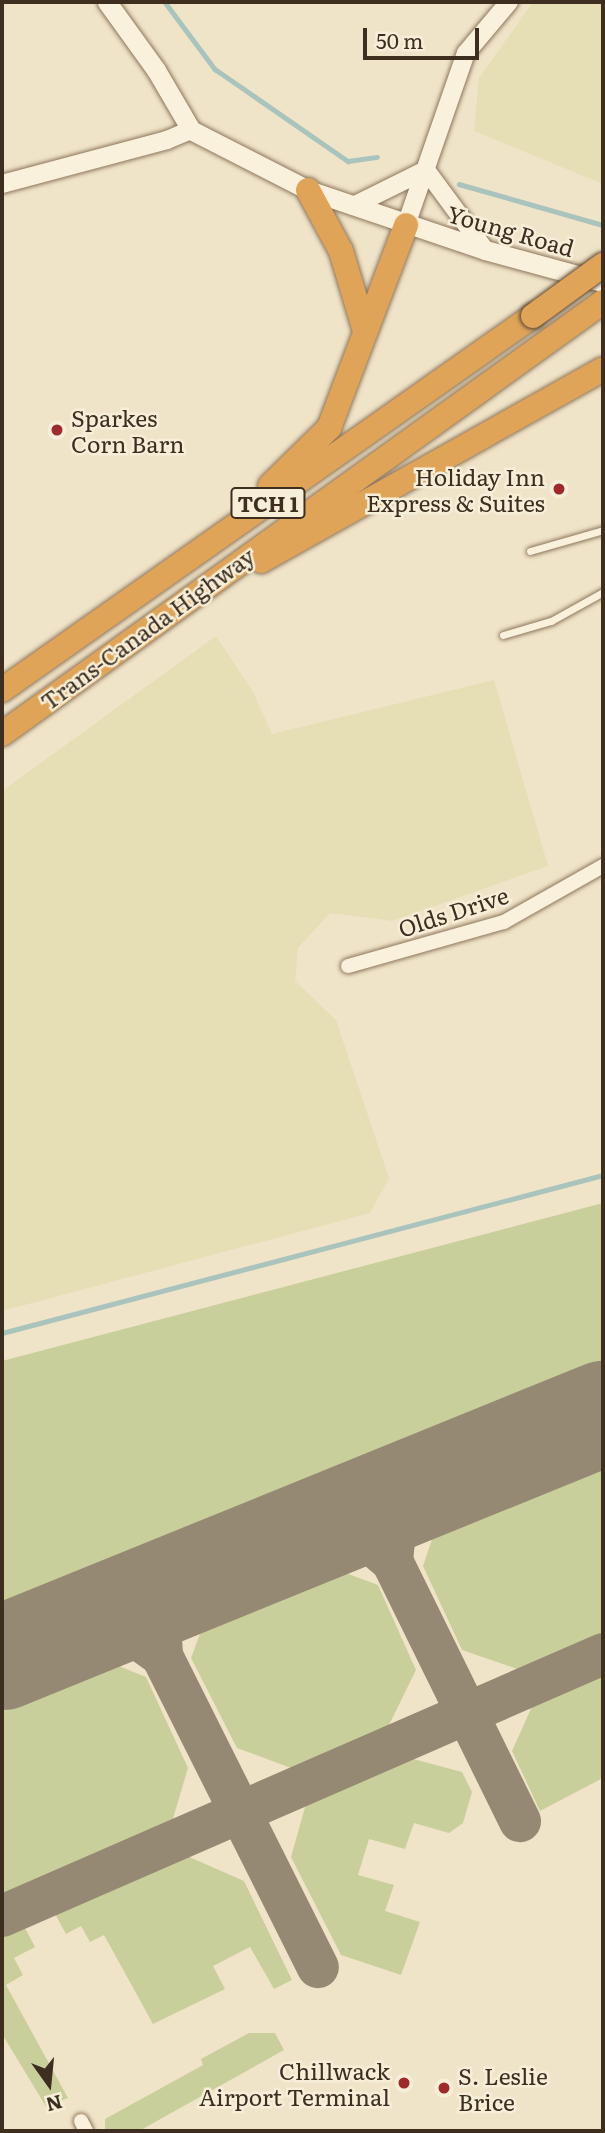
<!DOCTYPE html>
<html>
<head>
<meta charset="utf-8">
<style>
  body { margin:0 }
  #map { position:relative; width:605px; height:2133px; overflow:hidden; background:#f0e4c8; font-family:Literata,serif }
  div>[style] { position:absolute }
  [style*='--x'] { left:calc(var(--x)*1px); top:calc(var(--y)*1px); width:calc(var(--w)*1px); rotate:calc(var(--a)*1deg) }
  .farmland>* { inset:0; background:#e6deb5 }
  .green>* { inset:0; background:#c9cf9b }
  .stream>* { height:4.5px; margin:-2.25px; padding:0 2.25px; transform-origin:2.25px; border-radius:2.25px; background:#a9c4bc }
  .taxiway>* { height:42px; margin:-21px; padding:0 21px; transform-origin:21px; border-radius:21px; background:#968974 }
  .runway>* { height:105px; margin:-52.5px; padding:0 52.5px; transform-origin:52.5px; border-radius:52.5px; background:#968974 }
  .roads { filter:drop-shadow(0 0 2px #8d765c) drop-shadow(0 0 2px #8d765c) }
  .service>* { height:7px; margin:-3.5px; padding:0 3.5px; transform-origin:3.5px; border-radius:3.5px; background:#faf1dc }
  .minor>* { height:14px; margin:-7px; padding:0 7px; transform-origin:7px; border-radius:7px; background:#faf1dc }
  .tertiary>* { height:18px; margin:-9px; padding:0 9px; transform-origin:9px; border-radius:9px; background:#faf1dc }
  .secondary>* { height:19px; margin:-9.5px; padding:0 9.5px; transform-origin:9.5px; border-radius:9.5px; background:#faf1dc }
  .motorway>* { height:24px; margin:-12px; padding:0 12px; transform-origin:12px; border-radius:12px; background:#e0a458 }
  .bridges { filter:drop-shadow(0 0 2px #5b4430) drop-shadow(0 0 2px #5b4430) }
  .motorway-bridge>* { height:24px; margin:-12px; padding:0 12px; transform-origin:12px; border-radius:12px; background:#e0a458 }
  .dots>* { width:19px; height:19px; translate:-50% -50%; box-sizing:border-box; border:4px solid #f7eed8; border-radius:50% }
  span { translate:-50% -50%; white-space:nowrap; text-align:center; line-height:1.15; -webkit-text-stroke:5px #f7eed8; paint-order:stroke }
  .shield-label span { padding:2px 5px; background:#f7eed8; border:2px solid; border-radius:5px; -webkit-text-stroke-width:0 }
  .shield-label { font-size:21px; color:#3d2e20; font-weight:700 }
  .street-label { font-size:23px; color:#3d2e20 }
  .poi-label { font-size:23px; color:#3d2e20 }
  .left { translate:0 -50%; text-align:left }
  .right { translate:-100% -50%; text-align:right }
  .frame { position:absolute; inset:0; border:4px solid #3d2e20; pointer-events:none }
  .north { position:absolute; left:14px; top:2049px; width:70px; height:70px; -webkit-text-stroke:5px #f7eed8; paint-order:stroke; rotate:165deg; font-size:19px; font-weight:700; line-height:28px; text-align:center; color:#3d2e20 }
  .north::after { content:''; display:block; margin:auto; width:24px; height:32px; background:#3d2e20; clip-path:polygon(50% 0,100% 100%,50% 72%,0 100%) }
  .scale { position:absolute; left:363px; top:28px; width:116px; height:32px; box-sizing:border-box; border:4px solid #3d2e20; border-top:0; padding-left:9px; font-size:21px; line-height:24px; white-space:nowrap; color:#3d2e20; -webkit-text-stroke:5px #f7eed8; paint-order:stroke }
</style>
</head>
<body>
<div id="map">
  <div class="farmland">
    <i style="clip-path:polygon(533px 2px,603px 2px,603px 184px,474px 131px,479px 78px)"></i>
    <i style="clip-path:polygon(216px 636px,253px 692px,272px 734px,494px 680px,548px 866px,392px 921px,330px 913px,298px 948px,295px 981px,336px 1020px,389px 1178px,370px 1213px,2px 1311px,2px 791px)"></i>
  </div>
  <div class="green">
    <i style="clip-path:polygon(603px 1203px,603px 1388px,2px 1633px,2px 1361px)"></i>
    <i style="clip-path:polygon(603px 1444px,603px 1639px,523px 1671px,462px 1650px,423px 1566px,442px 1510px)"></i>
    <i style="clip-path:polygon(316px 1562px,378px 1585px,416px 1670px,389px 1725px,291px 1768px,237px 1748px,191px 1658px,211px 1604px)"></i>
    <i style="clip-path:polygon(84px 1652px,146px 1677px,188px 1768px,172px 1822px,2px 1899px,2px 1685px)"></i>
    <i style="clip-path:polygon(603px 1674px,603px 1778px,540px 1811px,512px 1751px,534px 1702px)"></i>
    <i style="clip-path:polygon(406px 1757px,462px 1772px,472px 1792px,463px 1823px,449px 1833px,414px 1823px,405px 1849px,369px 1839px,358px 1875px,394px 1885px,385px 1911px,420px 1922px,401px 1975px,341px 1955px,291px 1857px,307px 1800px)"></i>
    <i style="clip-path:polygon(187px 1856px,244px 1881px,292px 1980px,274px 1989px,250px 1947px,213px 1966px,225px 1989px,153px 2024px,104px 1935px,90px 1942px,81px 1926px,66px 1934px,54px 1912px)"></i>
    <i style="clip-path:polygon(24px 1926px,35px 1947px,14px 1958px,23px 1975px,6px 1985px,68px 2098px,54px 2103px,50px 2113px,2px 2034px,2px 1936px)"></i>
    <i style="clip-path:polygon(249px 2033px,275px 2033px,284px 2050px,139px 2131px,105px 2131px,105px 2119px,203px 2065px,201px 2059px)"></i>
  </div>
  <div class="stream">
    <i style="--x:165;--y:2;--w:84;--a:53.3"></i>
    <i style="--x:215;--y:69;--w:162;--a:34.7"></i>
    <i style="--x:348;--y:161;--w:29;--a:-8"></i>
    <i style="--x:459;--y:184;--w:150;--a:15.9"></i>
    <i style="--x:2;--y:1333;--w:621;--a:-14.73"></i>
  </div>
  <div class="taxiway">
    <i style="--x:314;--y:1530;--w:30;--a:0"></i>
    <i style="--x:344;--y:1530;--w:19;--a:18"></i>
    <i style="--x:362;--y:1536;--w:39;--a:40"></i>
    <i style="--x:392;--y:1561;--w:290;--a:63.8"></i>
    <i style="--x:392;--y:1561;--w:41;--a:-84.4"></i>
    <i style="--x:396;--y:1520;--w:20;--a:-70"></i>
    <i style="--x:403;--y:1501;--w:19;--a:-43"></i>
    <i style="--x:80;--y:1625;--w:43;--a:4"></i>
    <i style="--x:123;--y:1628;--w:48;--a:35.7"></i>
    <i style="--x:162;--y:1656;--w:348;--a:63.4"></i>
    <i style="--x:162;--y:1656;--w:21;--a:-93"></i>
    <i style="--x:161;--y:1635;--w:22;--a:-74"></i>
    <i style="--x:167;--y:1614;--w:51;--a:-48.2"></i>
    <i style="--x:2;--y:1916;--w:656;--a:-23.55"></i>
  </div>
  <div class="runway">
    <i style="--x:2;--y:1657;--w:649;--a:-22.1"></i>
  </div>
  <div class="roads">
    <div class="service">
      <i style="--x:530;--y:551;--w:76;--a:-16"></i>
      <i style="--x:503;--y:635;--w:50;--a:-16.3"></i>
      <i style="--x:551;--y:621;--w:60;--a:-29.1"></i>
    </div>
    <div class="minor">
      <i style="--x:348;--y:966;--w:162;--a:-15.8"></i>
      <i style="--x:504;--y:922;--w:114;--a:-29.5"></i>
      <i style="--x:81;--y:2121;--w:11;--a:63"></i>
    </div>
    <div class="tertiary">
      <i style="--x:426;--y:170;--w:99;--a:53.6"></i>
      <i style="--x:2;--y:184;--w:171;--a:-14.9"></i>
      <i style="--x:167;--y:140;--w:26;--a:-23"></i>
      <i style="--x:353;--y:206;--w:81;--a:-26.3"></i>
      <i style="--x:406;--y:225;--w:182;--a:-70.8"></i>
      <i style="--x:466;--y:53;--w:67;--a:-49.9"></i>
    </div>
    <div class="secondary">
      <i style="--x:107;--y:2;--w:84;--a:54.2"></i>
      <i style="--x:156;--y:70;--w:69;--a:59.7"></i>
      <i style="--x:191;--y:130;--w:131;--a:27.1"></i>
      <i style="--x:308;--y:190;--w:187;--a:18.7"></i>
      <i style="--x:485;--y:250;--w:122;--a:15.2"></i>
    </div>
    <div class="motorway">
      <i style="--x:308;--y:190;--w:69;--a:61.6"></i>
      <i style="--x:341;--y:251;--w:84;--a:73.3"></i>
      <i style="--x:270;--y:486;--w:83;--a:-44.5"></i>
      <i style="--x:329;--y:428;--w:217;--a:-69.2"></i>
      <i style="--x:261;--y:561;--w:392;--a:-29.3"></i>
      <i style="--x:2;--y:690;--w:649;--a:-35.16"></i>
      <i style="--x:2;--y:734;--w:740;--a:-35.71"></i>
    </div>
  </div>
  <div class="bridges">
    <div class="motorway-bridge">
      <i style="--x:533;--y:316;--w:87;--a:-36.1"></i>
    </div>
  </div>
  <div class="dots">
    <i style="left:57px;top:430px;background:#9e2a2b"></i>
    <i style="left:559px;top:489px;background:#9e2a2b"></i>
    <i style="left:404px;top:2083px;background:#9e2a2b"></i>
    <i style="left:444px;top:2088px;background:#9e2a2b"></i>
  </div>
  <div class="shield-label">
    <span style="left:268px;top:503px">TCH 1</span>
  </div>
  <div class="street-label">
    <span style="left:511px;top:230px;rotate:16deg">Young Road</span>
    <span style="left:147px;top:628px;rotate:-36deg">Trans-Canada Highway</span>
    <span style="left:453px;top:911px;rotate:-18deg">Olds Drive</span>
  </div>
  <div class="poi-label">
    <span class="left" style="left:71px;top:430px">Sparkes<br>Corn Barn</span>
    <span class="right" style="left:545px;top:489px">Holiday Inn<br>Express &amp; Suites</span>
    <span class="right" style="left:390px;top:2083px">Chillwack<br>Airport Terminal</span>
    <span class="left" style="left:458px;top:2088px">S. Leslie<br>Brice</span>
  </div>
  <div class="frame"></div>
  <div class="north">N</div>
  <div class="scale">50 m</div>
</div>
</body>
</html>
